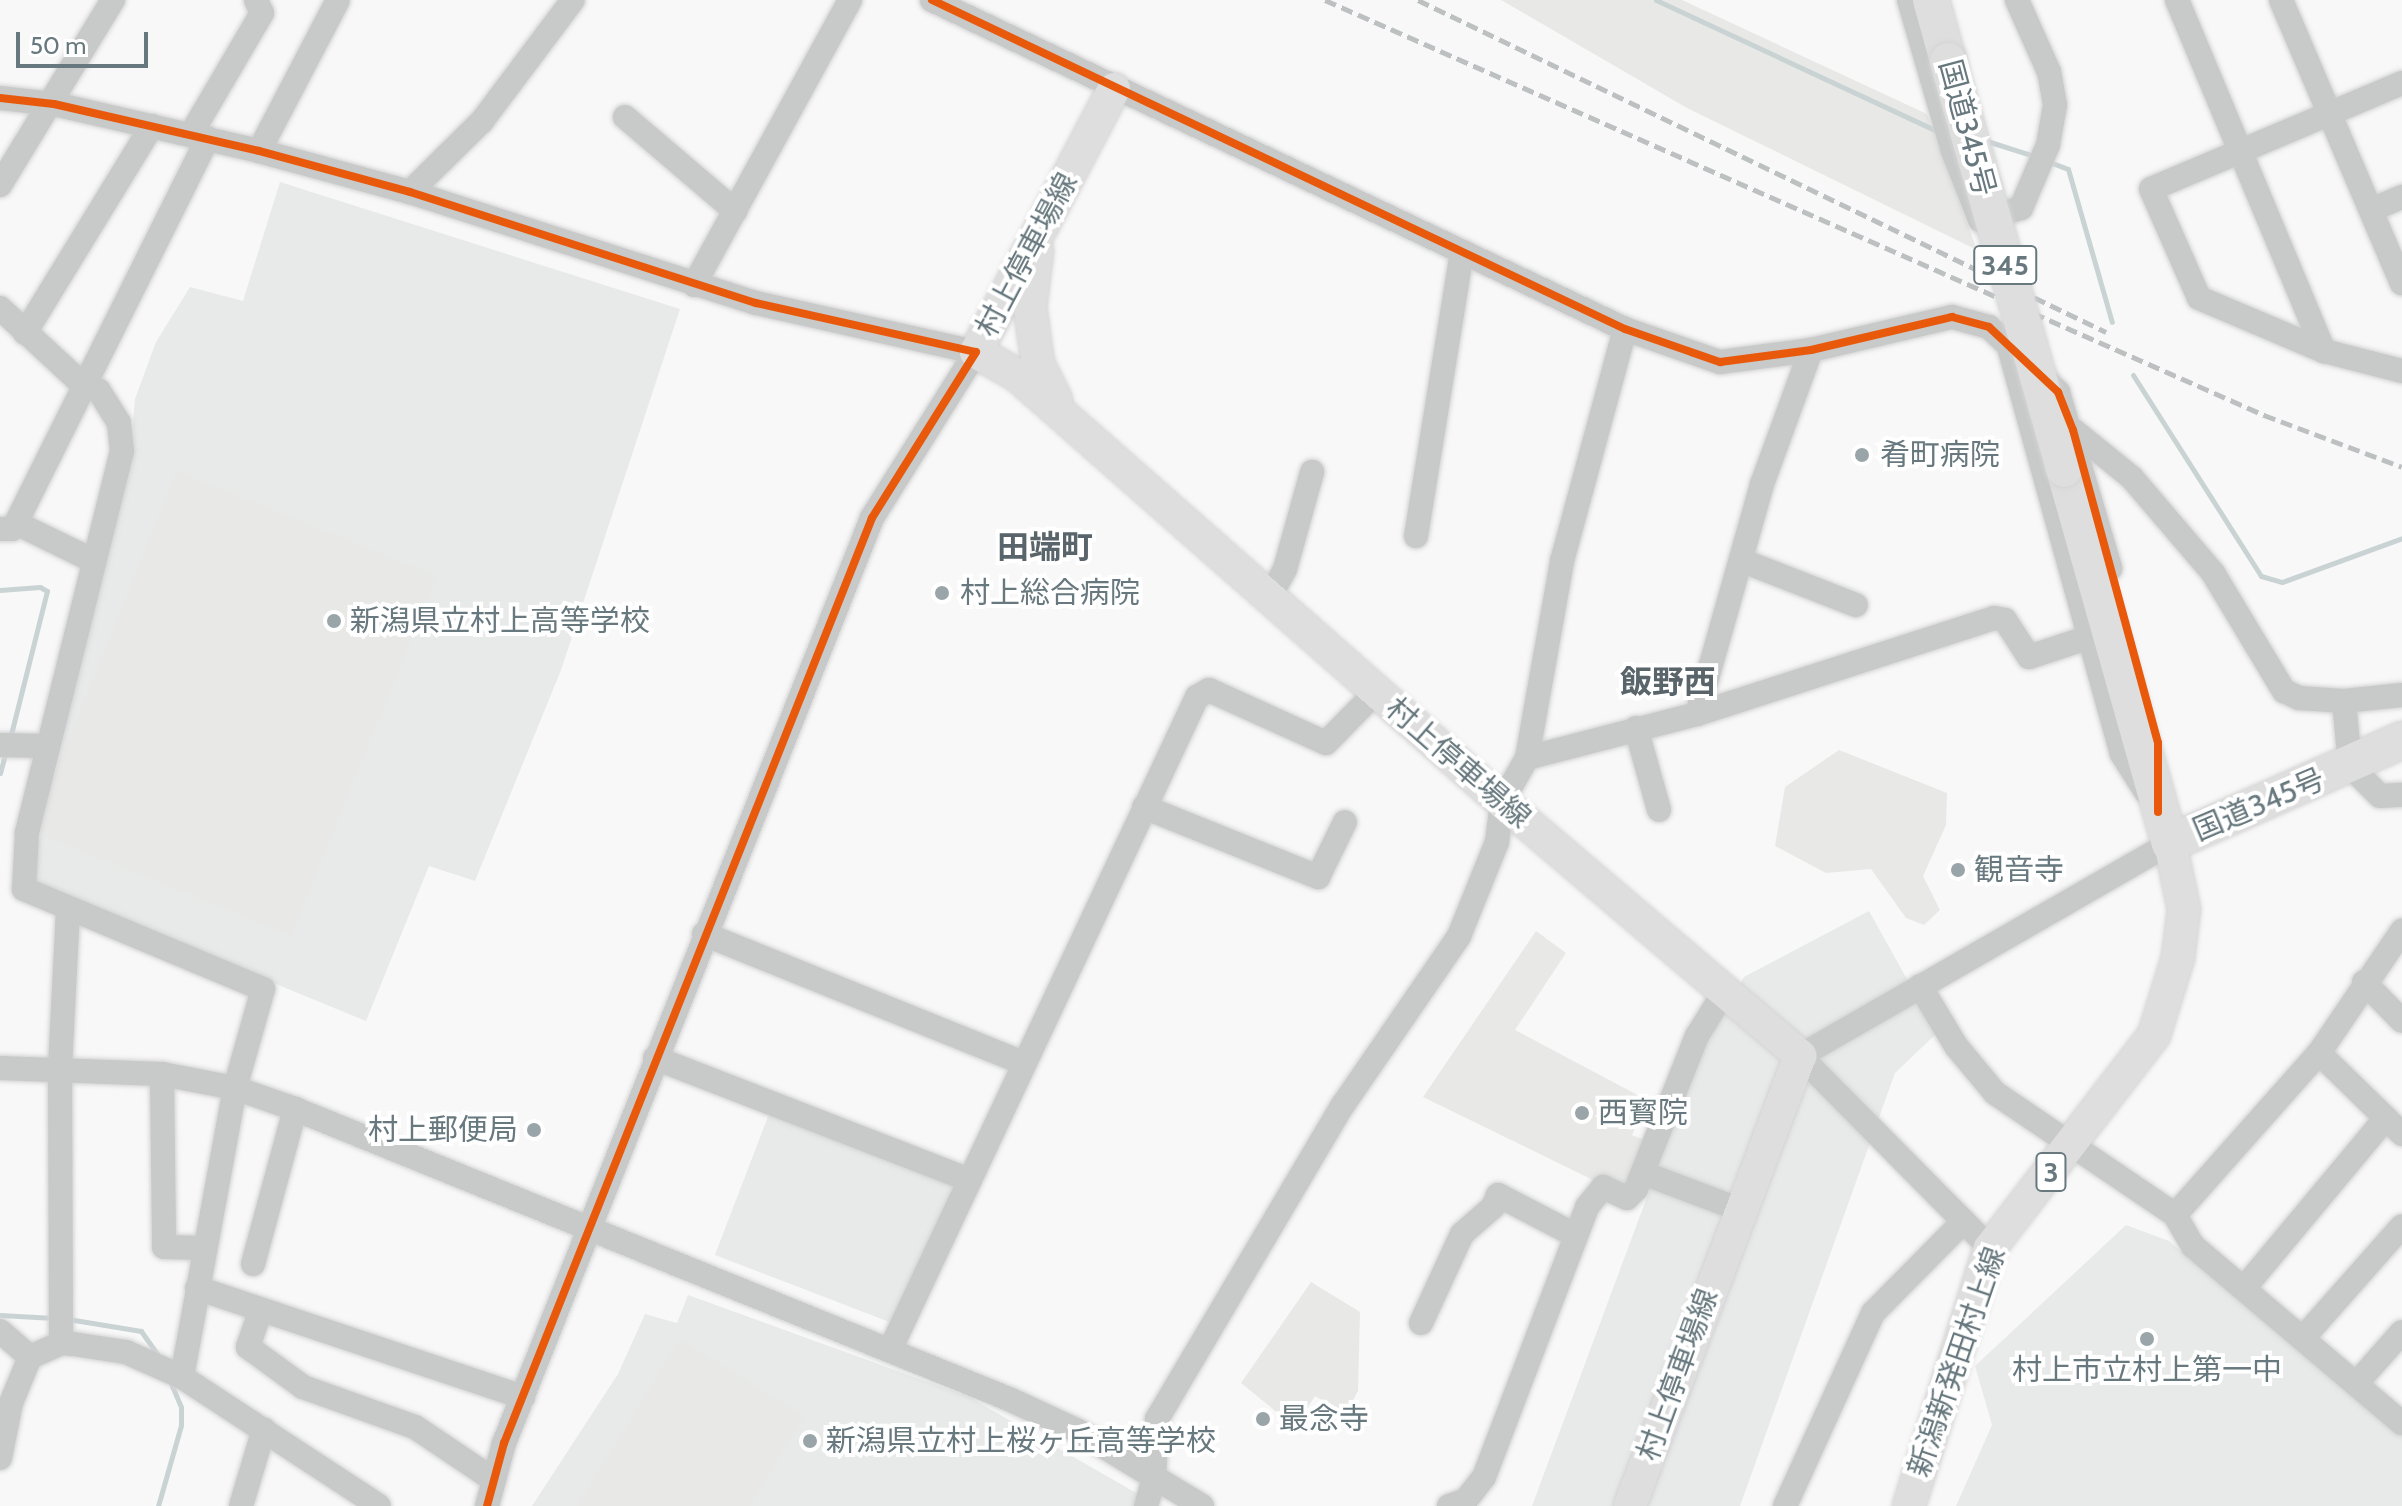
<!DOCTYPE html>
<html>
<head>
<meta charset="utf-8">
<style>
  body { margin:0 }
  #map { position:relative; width:2402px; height:1506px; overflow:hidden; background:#f8f8f8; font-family:Cabin,"Noto Sans JP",sans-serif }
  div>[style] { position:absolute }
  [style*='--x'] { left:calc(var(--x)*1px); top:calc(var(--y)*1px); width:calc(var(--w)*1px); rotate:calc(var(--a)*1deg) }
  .built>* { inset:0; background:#e8e9e9; transform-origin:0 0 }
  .green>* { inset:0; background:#e8e9e6; transform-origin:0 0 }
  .stream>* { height:5px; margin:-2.5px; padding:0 2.5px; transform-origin:2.5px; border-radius:2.5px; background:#cad3d4 }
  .roads { filter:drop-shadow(0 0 2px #d3d3d4) drop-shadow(0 0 2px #d3d3d4) }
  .minor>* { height:24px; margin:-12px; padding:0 12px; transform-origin:12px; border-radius:12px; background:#c8c9c9 }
  .major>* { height:32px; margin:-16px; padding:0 16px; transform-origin:16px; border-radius:16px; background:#dedede }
  .highway>* { height:36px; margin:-18px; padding:0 18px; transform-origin:18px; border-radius:18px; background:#dedede }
  .rail>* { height:5px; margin-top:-2.5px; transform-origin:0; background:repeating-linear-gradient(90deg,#bdc0c1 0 12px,transparent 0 18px) }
  .bridges { filter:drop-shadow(0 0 2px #d3d4d4) drop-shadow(0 0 2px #d3d4d4) }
  .highway-bridge>* { height:36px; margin:-18px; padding:0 18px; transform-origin:18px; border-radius:18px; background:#dedede }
  .cycleway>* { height:8px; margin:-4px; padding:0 4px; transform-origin:4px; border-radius:4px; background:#e8590c }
  .dots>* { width:22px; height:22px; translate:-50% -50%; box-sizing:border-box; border:4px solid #fff; border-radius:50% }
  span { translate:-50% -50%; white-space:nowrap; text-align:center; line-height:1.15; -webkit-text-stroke:8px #fff; paint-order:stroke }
  .shield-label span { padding:2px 6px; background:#fff; border:2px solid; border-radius:6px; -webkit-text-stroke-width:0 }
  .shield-label { font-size:28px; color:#67787e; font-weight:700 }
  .street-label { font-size:30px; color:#67787e }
  .poi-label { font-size:30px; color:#67787e }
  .left { translate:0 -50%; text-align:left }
  .right { translate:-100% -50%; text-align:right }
  .neighbourhood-label { font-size:32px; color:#59656a; font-weight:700 }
  .scale { position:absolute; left:16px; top:32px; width:132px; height:36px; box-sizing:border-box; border:4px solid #67787e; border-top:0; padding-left:10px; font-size:24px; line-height:28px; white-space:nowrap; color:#67787e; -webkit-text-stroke:6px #fff; paint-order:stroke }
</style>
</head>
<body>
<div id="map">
  <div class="built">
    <i style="clip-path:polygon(280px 182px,680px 309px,561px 670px,475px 881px,429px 866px,366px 1021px,39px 887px,32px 871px,130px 459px,135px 399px,156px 342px,190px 287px,243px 301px)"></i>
    <i style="clip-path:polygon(1869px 911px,1937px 1033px,1895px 1073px,1740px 1506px,1532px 1506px,1701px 1052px,1744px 977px)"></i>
    <i style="left:769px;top:1114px;width:198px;height:151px;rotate:21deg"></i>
    <i style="clip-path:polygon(2126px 1225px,2169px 1241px,2402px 1436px,2402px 1506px,1956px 1506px,1992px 1425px,1975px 1366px)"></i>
    <i style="clip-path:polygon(688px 1295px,969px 1397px,1138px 1494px,1134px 1506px,532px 1506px,618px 1374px,645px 1314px,677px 1323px)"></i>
  </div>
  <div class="green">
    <i style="clip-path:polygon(1501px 0,1682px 0,1927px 114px,1977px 250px,1687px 108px)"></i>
    <i style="left:177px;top:471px;width:280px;height:388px;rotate:22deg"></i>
    <i style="clip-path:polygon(1839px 750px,1947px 793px,1946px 825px,1923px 876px,1940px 910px,1924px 925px,1906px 918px,1871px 869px,1826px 873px,1775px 846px,1785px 787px)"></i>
    <i style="clip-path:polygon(1536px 931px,1566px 953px,1515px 1030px,1647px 1100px,1632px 1135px,1647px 1141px,1626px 1190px,1595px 1181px,1423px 1097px)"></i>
    <i style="clip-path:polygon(1311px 1282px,1360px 1312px,1358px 1391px,1346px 1414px,1315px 1396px,1295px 1427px,1241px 1383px)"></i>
    <i style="clip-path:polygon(680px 1339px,805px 1416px,750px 1506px,577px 1506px)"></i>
  </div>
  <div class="stream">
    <i style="--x:1656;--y:0;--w:315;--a:25"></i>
    <i style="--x:1987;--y:141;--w:49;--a:17.7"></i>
    <i style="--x:2047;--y:161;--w:22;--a:21"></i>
    <i style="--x:2068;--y:169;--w:159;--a:74"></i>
    <i style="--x:2133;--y:375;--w:238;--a:57.5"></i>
    <i style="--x:2261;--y:576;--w:22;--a:16"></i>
    <i style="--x:2282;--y:582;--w:128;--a:-20.1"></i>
    <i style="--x:0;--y:590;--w:40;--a:-4.3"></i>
    <i style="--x:40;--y:587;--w:8;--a:30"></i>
    <i style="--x:47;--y:591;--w:152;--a:104.1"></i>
    <i style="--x:0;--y:773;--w:23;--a:-75"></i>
    <i style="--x:0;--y:1315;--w:54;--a:3.2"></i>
    <i style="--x:68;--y:1319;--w:74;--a:9.3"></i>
    <i style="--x:141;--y:1331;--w:32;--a:55"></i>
    <i style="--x:158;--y:1506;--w:84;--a:-74.1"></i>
    <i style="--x:181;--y:1425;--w:18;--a:-90"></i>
    <i style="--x:181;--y:1407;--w:28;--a:-113"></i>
  </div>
  <div class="roads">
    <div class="minor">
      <i style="--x:932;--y:0;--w:767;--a:25.4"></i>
      <i style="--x:1625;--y:329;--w:101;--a:19.2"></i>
      <i style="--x:1720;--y:362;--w:92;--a:-7.5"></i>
      <i style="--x:1811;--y:350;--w:145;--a:-13.2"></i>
      <i style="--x:1952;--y:317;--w:38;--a:15"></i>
      <i style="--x:1989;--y:327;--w:95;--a:43.3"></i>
      <i style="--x:2058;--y:392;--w:184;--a:73.5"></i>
      <i style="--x:1909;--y:0;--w:157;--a:73.8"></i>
      <i style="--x:1953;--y:151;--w:74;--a:68.6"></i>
      <i style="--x:1980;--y:220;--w:43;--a:-16.3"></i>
      <i style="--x:2021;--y:208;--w:69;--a:-66.8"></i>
      <i style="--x:2048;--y:145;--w:41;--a:-80.1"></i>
      <i style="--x:2055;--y:105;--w:34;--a:-100"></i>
      <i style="--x:2049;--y:72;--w:79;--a:-114"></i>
      <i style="--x:2177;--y:0;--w:381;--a:67.3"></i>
      <i style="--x:2281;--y:0;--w:308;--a:66.9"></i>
      <i style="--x:2402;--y:83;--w:272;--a:157.1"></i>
      <i style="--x:2151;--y:189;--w:119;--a:66.2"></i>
      <i style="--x:2199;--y:298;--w:136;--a:23"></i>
      <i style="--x:2324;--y:351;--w:81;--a:14.4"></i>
      <i style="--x:0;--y:98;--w:54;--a:6.3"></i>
      <i style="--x:54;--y:104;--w:210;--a:12.9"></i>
      <i style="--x:259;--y:151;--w:156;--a:15.2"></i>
      <i style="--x:410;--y:192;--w:363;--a:17.8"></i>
      <i style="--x:756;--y:303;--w:225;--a:12.6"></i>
      <i style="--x:976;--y:352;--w:196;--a:122.1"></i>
      <i style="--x:872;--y:518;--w:996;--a:111.69"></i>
      <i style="--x:504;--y:1443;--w:65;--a:105.1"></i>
      <i style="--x:625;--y:117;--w:145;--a:40.5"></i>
      <i style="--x:191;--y:134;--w:140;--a:-59.6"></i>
      <i style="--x:262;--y:13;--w:14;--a:-115"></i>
      <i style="--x:259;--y:151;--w:170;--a:-62.4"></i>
      <i style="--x:0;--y:185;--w:217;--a:-58.6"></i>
      <i style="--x:410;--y:192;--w:101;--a:-44.6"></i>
      <i style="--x:482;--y:121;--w:151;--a:-53.1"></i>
      <i style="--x:2371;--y:210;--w:34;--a:-23"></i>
      <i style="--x:694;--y:285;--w:325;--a:-61.3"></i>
      <i style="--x:0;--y:308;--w:112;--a:42.8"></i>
      <i style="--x:82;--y:384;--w:18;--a:22"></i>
      <i style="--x:99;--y:391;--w:38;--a:58"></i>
      <i style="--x:119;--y:423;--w:28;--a:84"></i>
      <i style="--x:122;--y:451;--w:394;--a:104"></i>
      <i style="--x:27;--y:833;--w:56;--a:93.1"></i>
      <i style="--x:24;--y:889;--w:259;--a:22.7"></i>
      <i style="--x:263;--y:989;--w:103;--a:105.8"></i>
      <i style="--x:235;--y:1088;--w:294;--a:100.4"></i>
      <i style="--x:25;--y:333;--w:243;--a:-58.5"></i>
      <i style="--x:2009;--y:347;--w:422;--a:74.5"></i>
      <i style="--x:2122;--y:754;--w:45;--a:57.7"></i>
      <i style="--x:2073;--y:430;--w:76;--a:39.1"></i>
      <i style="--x:2132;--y:478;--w:125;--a:49.5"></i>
      <i style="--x:2213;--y:573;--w:138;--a:59"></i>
      <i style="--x:2284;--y:691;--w:17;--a:25"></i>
      <i style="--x:2299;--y:698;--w:45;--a:3.8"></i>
      <i style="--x:2344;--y:701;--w:58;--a:-5.9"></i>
      <i style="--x:16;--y:523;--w:87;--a:26"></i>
      <i style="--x:0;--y:529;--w:12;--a:0"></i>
      <i style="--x:12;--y:529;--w:7;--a:-56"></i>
      <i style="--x:16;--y:523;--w:430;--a:-63.5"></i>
      <i style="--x:1416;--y:536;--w:288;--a:-80.8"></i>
      <i style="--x:1743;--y:561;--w:121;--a:21.3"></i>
      <i style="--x:1269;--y:598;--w:33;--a:-61"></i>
      <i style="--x:1285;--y:569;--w:101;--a:-74.4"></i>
      <i style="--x:2344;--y:701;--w:65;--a:84.7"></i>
      <i style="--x:2350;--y:766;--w:42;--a:45"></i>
      <i style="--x:2380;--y:796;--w:22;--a:-3"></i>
      <i style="--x:1697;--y:714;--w:239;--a:-74.2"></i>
      <i style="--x:1762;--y:484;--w:143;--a:-69.9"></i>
      <i style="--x:1636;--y:728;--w:85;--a:74.3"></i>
      <i style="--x:0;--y:745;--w:48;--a:1.2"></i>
      <i style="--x:1527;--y:758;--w:176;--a:-14.5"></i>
      <i style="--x:1697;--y:714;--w:312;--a:-17.9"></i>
      <i style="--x:1994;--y:618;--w:11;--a:10"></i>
      <i style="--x:2005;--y:620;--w:44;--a:57"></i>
      <i style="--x:2029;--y:657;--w:64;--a:-18.2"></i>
      <i style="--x:1144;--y:807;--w:188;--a:21.9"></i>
      <i style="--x:1318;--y:877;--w:61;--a:-63.9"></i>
      <i style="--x:704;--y:934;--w:342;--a:22"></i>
      <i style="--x:2364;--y:982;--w:54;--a:45.7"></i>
      <i style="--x:1920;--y:986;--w:70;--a:59"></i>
      <i style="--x:1956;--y:1046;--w:61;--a:50.3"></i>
      <i style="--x:1995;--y:1093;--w:217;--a:34.1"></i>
      <i style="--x:2175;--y:1215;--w:36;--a:60"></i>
      <i style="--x:2193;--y:1246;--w:274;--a:40.3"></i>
      <i style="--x:2319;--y:1053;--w:116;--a:44.3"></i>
      <i style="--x:655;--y:1058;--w:337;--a:21.2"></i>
      <i style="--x:0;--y:1068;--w:162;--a:2.1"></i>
      <i style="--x:162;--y:1074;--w:74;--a:10.9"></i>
      <i style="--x:235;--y:1088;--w:64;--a:19.3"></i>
      <i style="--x:295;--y:1109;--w:771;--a:22.11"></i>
      <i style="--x:1009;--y:1399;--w:76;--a:24.9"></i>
      <i style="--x:1078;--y:1431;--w:145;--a:31.2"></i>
      <i style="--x:162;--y:1074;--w:173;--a:89.3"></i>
      <i style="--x:164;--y:1247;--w:41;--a:1.4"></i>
      <i style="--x:1643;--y:1173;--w:105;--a:20.7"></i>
      <i style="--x:2175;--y:1215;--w:217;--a:-48.4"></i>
      <i style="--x:2319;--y:1053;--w:148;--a:-55.8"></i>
      <i style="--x:1990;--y:1248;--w:270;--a:-134.7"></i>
      <i style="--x:1800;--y:1056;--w:427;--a:-29.9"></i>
      <i style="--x:253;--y:1264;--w:161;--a:-74.8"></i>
      <i style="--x:2245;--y:1287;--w:220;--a:-50.2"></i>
      <i style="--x:197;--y:1288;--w:344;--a:18.5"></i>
      <i style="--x:260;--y:1312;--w:37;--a:109"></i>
      <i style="--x:248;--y:1347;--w:68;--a:36"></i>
      <i style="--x:303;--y:1387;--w:119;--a:19.7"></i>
      <i style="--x:415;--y:1427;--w:95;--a:33.9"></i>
      <i style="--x:1421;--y:1323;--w:98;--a:-65.3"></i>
      <i style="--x:1462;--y:1234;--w:41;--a:-41.1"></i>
      <i style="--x:1493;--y:1207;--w:13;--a:-67"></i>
      <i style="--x:1498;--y:1195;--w:85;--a:27.5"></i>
      <i style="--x:0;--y:1331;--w:40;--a:41"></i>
      <i style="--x:2303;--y:1338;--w:149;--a:-48.5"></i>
      <i style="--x:61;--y:1343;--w:275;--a:-90.2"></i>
      <i style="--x:60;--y:1068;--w:160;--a:-87.1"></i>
      <i style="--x:890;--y:1350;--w:722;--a:-64.82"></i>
      <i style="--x:1197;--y:697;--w:14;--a:-30"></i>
      <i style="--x:1209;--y:690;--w:128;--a:24.4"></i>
      <i style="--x:1326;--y:743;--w:71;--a:-45.6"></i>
      <i style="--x:2356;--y:1384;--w:69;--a:-48.5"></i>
      <i style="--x:0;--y:1458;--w:56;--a:-78.7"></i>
      <i style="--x:11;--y:1403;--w:50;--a:-67.6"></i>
      <i style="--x:30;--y:1357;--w:34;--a:-24"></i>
      <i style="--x:61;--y:1343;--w:12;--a:5"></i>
      <i style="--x:73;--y:1344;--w:54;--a:8.6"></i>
      <i style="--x:126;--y:1352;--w:61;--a:24.1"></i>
      <i style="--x:182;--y:1377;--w:235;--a:33.2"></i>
      <i style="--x:241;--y:1506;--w:80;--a:-73.4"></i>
      <i style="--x:1146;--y:1506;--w:29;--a:-74"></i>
      <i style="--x:1154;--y:1478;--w:59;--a:-87.1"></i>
      <i style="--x:1157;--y:1419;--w:365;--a:-59.4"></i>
      <i style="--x:1343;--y:1105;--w:205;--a:-55.5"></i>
      <i style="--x:1459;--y:936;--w:101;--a:-68"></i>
      <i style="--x:1497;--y:842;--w:40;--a:-82.9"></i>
      <i style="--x:1502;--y:802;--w:51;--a:-60.4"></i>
      <i style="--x:1527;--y:758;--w:200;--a:-79.9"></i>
      <i style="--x:1562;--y:561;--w:240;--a:-74.8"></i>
      <i style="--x:1449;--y:1506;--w:18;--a:-19"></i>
      <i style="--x:1466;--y:1500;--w:29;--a:-52"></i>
      <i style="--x:1484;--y:1477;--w:289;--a:-69.1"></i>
      <i style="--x:1587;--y:1207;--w:26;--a:-51"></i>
      <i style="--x:1603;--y:1187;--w:26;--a:25"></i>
      <i style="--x:1627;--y:1198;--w:13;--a:-45"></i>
      <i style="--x:1636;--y:1189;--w:165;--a:-68.3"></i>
      <i style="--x:1697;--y:1036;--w:55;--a:-58.3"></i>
      <i style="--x:1785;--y:1506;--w:212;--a:-65.5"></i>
      <i style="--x:1873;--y:1313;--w:129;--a:-45.3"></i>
    </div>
    <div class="major">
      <i style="--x:1114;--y:89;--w:297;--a:117.7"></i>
      <i style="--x:976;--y:352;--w:47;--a:29.3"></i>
      <i style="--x:1017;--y:375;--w:646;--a:41.36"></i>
      <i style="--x:1502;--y:802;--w:392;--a:40.4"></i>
      <i style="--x:1800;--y:1056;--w:481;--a:110.7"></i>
      <i style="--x:1037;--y:251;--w:56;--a:97.1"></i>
      <i style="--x:1030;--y:307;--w:58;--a:82"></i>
      <i style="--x:1038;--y:364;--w:40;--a:63.4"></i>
      <i style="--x:1909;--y:1506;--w:270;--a:-72.6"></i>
      <i style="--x:1990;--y:1248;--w:269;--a:-52.4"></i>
      <i style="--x:2154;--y:1035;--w:81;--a:-72.7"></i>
      <i style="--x:2178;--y:958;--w:49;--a:-83"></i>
      <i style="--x:2184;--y:909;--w:67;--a:-102"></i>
    </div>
    <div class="highway">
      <i style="--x:1931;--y:0;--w:63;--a:74.4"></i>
      <i style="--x:2064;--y:469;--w:389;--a:74.2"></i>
      <i style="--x:2170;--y:843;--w:254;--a:-23.9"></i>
    </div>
  </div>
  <div class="rail">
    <i style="--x:1325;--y:0;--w:1027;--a:23.84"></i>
    <i style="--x:2264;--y:415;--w:147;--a:20.6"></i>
    <i style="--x:1418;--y:0;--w:764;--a:25.76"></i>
  </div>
  <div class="bridges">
    <div class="highway-bridge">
      <i style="--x:1948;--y:61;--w:424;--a:74.1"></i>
    </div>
  </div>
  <div class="cycleway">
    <i style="--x:932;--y:0;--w:767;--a:25.4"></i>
    <i style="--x:1625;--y:329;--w:101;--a:19.2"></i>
    <i style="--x:1720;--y:362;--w:92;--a:-7.5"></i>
    <i style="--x:1811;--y:350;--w:145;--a:-13.2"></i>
    <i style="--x:1952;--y:317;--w:38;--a:15"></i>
    <i style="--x:1989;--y:327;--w:95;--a:43.3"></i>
    <i style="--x:2058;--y:392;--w:41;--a:68.5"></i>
    <i style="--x:2073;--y:430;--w:324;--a:74.8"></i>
    <i style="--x:2158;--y:743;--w:69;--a:90"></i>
    <i style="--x:0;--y:98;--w:54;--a:6.3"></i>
    <i style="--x:54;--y:104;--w:210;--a:12.9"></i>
    <i style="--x:259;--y:151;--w:156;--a:15.2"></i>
    <i style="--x:410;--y:192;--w:363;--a:17.8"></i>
    <i style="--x:756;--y:303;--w:225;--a:12.6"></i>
    <i style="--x:976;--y:352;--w:196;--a:122.1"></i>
    <i style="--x:872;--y:518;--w:996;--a:111.69"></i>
    <i style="--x:504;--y:1443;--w:65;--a:105.1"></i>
  </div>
  <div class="dots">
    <i style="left:1862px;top:455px;background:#9aa5a9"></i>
    <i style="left:942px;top:593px;background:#9aa5a9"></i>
    <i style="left:334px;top:621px;background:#9aa5a9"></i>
    <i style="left:1958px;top:870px;background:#9aa5a9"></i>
    <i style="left:1582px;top:1113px;background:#9aa5a9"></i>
    <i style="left:534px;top:1130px;background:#9aa5a9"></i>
    <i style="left:2147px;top:1339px;background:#9aa5a9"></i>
    <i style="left:1263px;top:1419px;background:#9aa5a9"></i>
    <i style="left:810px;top:1441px;background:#9aa5a9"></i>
  </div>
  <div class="shield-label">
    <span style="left:2005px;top:265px">345</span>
    <span style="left:2051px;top:1172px">3</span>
  </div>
  <div class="street-label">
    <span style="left:1967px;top:128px;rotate:75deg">国道345号</span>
    <span style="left:1027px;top:255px;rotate:-62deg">村上停車場線</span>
    <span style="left:1458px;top:763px;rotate:41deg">村上停車場線</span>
    <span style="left:2259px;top:805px;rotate:-23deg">国道345号</span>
    <span style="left:1957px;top:1362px;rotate:-71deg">新潟新発田村上線</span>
    <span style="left:1678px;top:1375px;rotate:-70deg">村上停車場線</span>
  </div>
  <div class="poi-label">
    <span class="left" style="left:1880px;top:455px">肴町病院</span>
    <span class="left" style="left:960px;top:593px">村上総合病院</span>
    <span class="left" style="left:350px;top:621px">新潟県立村上高等学校</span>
    <span class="left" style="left:1974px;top:870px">観音寺</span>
    <span class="left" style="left:1598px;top:1113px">西寳院</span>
    <span class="right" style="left:518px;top:1130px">村上郵便局</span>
    <span style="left:2147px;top:1370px">村上市立村上第一中</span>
    <span class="left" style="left:1279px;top:1419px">最念寺</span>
    <span class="left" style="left:826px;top:1441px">新潟県立村上桜ヶ丘高等学校</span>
  </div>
  <div class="neighbourhood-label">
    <span style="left:1045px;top:547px">田端町</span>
    <span style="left:1668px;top:682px">飯野西</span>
  </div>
  <div class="scale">50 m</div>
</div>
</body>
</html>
